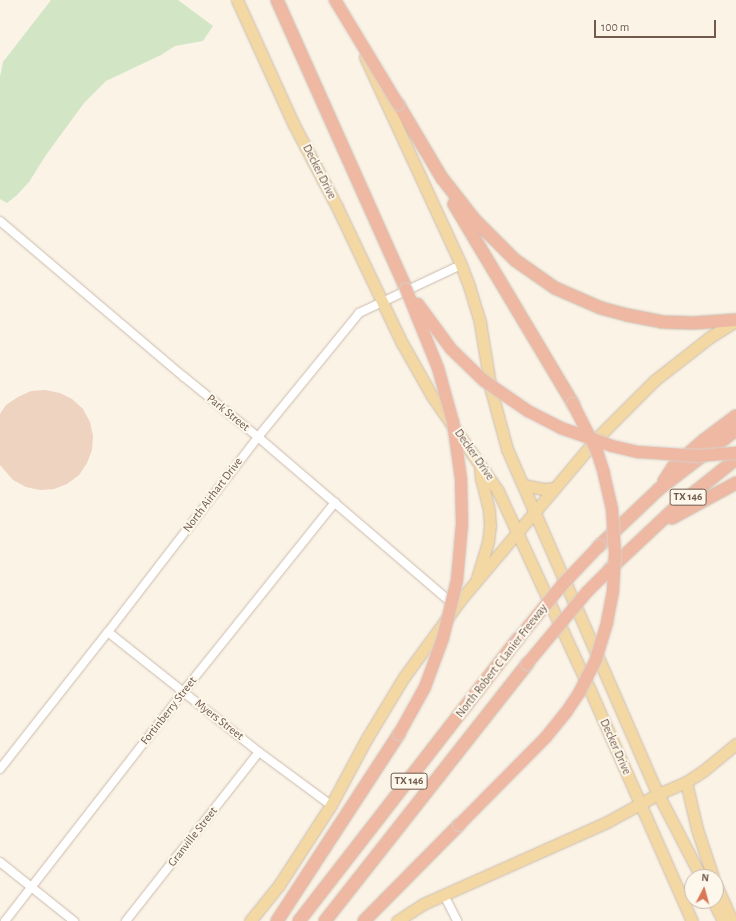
<!DOCTYPE html>
<html>
<head>
<meta charset="utf-8">
<style>
  body { margin:0 }
  #map { position:relative; width:736px; height:921px; overflow:hidden; background:#faf3e6; font-family:"Alegreya Sans",sans-serif }
  div>[style] { position:absolute }
  [style*='--x'] { left:calc(var(--x)*1px); top:calc(var(--y)*1px); width:calc(var(--w)*1px); rotate:calc(var(--a)*1deg) }
  .green>* { inset:0; background:#d2e6c5 }
  .building>* { inset:0; background:#edd3c0 }
  .roads { filter:drop-shadow(0 0 1px #cbbbad) drop-shadow(0 0 1px #cbbbad) }
  .minor>* { height:8px; margin:-4px; padding:0 4px; transform-origin:4px; border-radius:4px; background:#fff }
  .major>* { height:11px; margin:-5.5px; padding:0 5.5px; transform-origin:5.5px; border-radius:5.5px; background:#f3d8a4 }
  .highway>* { height:12px; margin:-6px; padding:0 6px; transform-origin:6px; border-radius:6px; background:#efb8a2 }
  .bridges { filter:drop-shadow(0 0 1px #d7d1cd) drop-shadow(0 0 1px #d7d1cd) }
  .highway-bridge>* { height:12px; margin:-6px; padding:0 6px; transform-origin:6px; border-radius:6px; background:#efb8a2 }
  span { translate:-50% -50%; white-space:nowrap; text-align:center; line-height:1.15; -webkit-text-stroke:4px #fdf7ec; paint-order:stroke }
  .shield-label span { padding:1px 3px; background:#fdf7ec; border:1px solid; border-radius:3px; -webkit-text-stroke-width:0 }
  .shield-label { font-size:11px; color:#715b4d; font-weight:700 }
  .street-label { font-size:12px; color:#715b4d }
  .north { position:absolute; left:684px; top:869px; width:40px; height:40px; box-sizing:border-box; background:#fdf7ec; border:1px solid #c5b9ac; border-radius:50%; rotate:6deg; font-size:11px; font-weight:700; line-height:16px; text-align:center; color:#715b4d }
  .north::after { content:''; display:block; margin:auto; width:14px; height:18px; background:#d97756; clip-path:polygon(50% 0,100% 100%,50% 72%,0 100%) }
  .scale { position:absolute; left:594px; top:20px; width:122px; height:18px; box-sizing:border-box; border:2px solid #715b4d; border-top:0; padding-left:5px; font-size:12px; line-height:14px; white-space:nowrap; color:#715b4d; -webkit-text-stroke:3px #fdf7ec; paint-order:stroke }
</style>
</head>
<body>
<div id="map">
  <div class="green">
    <i style="clip-path:polygon(51px 0,178px 0,213px 26px,203px 41px,175px 46px,161px 55px,106px 81px,84px 103px,46px 155px,29px 182px,17px 195px,7px 203px,0 199px,0 77px,3px 62px)"></i>
  </div>
  <div class="building">
    <i style="clip-path:polygon(45px 390px,60px 393px,72px 399px,83px 409px,90px 422px,93px 436px,92px 450px,87px 463px,79px 475px,67px 484px,54px 489px,40px 490px,26px 487px,13px 480px,0 465px,0 414px,6px 405px,18px 397px,31px 391px)"></i>
  </div>
  <div class="roads">
    <div class="minor">
      <i style="--x:0;--y:221;--w:241;--a:40.3"></i>
      <i style="--x:184;--y:377;--w:95;--a:39"></i>
      <i style="--x:258;--y:437;--w:257;--a:40.6"></i>
      <i style="--x:108;--y:632;--w:193;--a:38.5"></i>
      <i style="--x:259;--y:752;--w:89;--a:36.4"></i>
      <i style="--x:0;--y:769;--w:174;--a:-51.8"></i>
      <i style="--x:108;--y:632;--w:246;--a:-52.4"></i>
      <i style="--x:258;--y:437;--w:160;--a:-50.8"></i>
      <i style="--x:359;--y:313;--w:113;--a:-25.2"></i>
      <i style="--x:0;--y:862;--w:95;--a:38.6"></i>
      <i style="--x:444;--y:895;--w:29;--a:63"></i>
      <i style="--x:5;--y:921;--w:290;--a:-52.1"></i>
      <i style="--x:183;--y:692;--w:243;--a:-51.3"></i>
      <i style="--x:126;--y:921;--w:215;--a:-51.8"></i>
    </div>
    <div class="major">
      <i style="--x:237;--y:0;--w:137;--a:65.5"></i>
      <i style="--x:294;--y:125;--w:93;--a:62.3"></i>
      <i style="--x:337;--y:207;--w:151;--a:64.5"></i>
      <i style="--x:402;--y:343;--w:61;--a:60.5"></i>
      <i style="--x:432;--y:396;--w:116;--a:55.2"></i>
      <i style="--x:498;--y:491;--w:219;--a:65.2"></i>
      <i style="--x:590;--y:690;--w:253;--a:66.2"></i>
      <i style="--x:365;--y:57;--w:229;--a:65.2"></i>
      <i style="--x:461;--y:265;--w:22;--a:69"></i>
      <i style="--x:469;--y:286;--w:39;--a:73"></i>
      <i style="--x:480;--y:323;--w:68;--a:80.7"></i>
      <i style="--x:491;--y:390;--w:61;--a:74.8"></i>
      <i style="--x:507;--y:449;--w:377;--a:66.4"></i>
      <i style="--x:658;--y:794;--w:93;--a:62.6"></i>
      <i style="--x:523;--y:485;--w:21;--a:11"></i>
      <i style="--x:544;--y:489;--w:11;--a:-5"></i>
      <i style="--x:477;--y:578;--w:38;--a:-73"></i>
      <i style="--x:488;--y:542;--w:16;--a:-83"></i>
      <i style="--x:490;--y:526;--w:16;--a:-94"></i>
      <i style="--x:489;--y:510;--w:32;--a:-104"></i>
      <i style="--x:481;--y:479;--w:14;--a:-94"></i>
      <i style="--x:686;--y:782;--w:48;--a:76.8"></i>
      <i style="--x:697;--y:829;--w:51;--a:71.6"></i>
      <i style="--x:716;--y:885;--w:39;--a:66"></i>
      <i style="--x:713;--y:901;--w:22;--a:63"></i>
      <i style="--x:250;--y:921;--w:46;--a:-51.1"></i>
      <i style="--x:279;--y:885;--w:95;--a:-57"></i>
      <i style="--x:331;--y:805;--w:76;--a:-61.8"></i>
      <i style="--x:367;--y:738;--w:71;--a:-58.8"></i>
      <i style="--x:404;--y:677;--w:97;--a:-53.8"></i>
      <i style="--x:461;--y:599;--w:212;--a:-49.8"></i>
      <i style="--x:598;--y:437;--w:81;--a:-45"></i>
      <i style="--x:655;--y:380;--w:70;--a:-38"></i>
      <i style="--x:710;--y:337;--w:31;--a:-32"></i>
      <i style="--x:397;--y:921;--w:31;--a:-33"></i>
      <i style="--x:423;--y:904;--w:201;--a:-24"></i>
      <i style="--x:607;--y:822;--w:58;--a:-28.8"></i>
      <i style="--x:658;--y:794;--w:30;--a:-23"></i>
      <i style="--x:686;--y:782;--w:20;--a:-33"></i>
      <i style="--x:703;--y:771;--w:43;--a:-39.3"></i>
    </div>
    <div class="highway">
      <i style="--x:277;--y:0;--w:316;--a:65.9"></i>
      <i style="--x:398;--y:104;--w:86;--a:59.3"></i>
      <i style="--x:442;--y:178;--w:52;--a:52"></i>
      <i style="--x:474;--y:219;--w:58;--a:45"></i>
      <i style="--x:515;--y:260;--w:49;--a:35"></i>
      <i style="--x:555;--y:288;--w:50;--a:23.5"></i>
      <i style="--x:601;--y:308;--w:27;--a:15"></i>
      <i style="--x:627;--y:315;--w:36;--a:11"></i>
      <i style="--x:662;--y:322;--w:32;--a:2"></i>
      <i style="--x:694;--y:323;--w:42;--a:-4.1"></i>
      <i style="--x:454;--y:204;--w:233;--a:59.2"></i>
      <i style="--x:664;--y:481;--w:17;--a:-57"></i>
      <i style="--x:673;--y:467;--w:41;--a:-41.1"></i>
      <i style="--x:704;--y:440;--w:40;--a:-37"></i>
      <i style="--x:672;--y:518;--w:73;--a:-28.7"></i>
      <i style="--x:599;--y:546;--w:83;--a:-43.5"></i>
      <i style="--x:659;--y:489;--w:97;--a:-37.5"></i>
      <i style="--x:610;--y:569;--w:91;--a:-43.2"></i>
      <i style="--x:676;--y:507;--w:77;--a:-38.7"></i>
      <i style="--x:277;--y:921;--w:223;--a:-56.9"></i>
      <i style="--x:299;--y:921;--w:357;--a:-52.2"></i>
      <i style="--x:325;--y:921;--w:327;--a:-51.8"></i>
      <i style="--x:364;--y:921;--w:135;--a:-45.3"></i>
    </div>
  </div>
  <div class="bridges">
    <div class="highway-bridge">
      <i style="--x:335;--y:0;--w:122;--a:58.8"></i>
      <i style="--x:418;--y:304;--w:56;--a:53.7"></i>
      <i style="--x:451;--y:349;--w:45;--a:44.1"></i>
      <i style="--x:483;--y:380;--w:55;--a:34.6"></i>
      <i style="--x:528;--y:411;--w:37;--a:27"></i>
      <i style="--x:561;--y:428;--w:54;--a:19.4"></i>
      <i style="--x:612;--y:446;--w:28;--a:13"></i>
      <i style="--x:639;--y:452;--w:60;--a:3.8"></i>
      <i style="--x:699;--y:456;--w:37;--a:-5"></i>
      <i style="--x:518;--y:639;--w:70;--a:-50.8"></i>
      <i style="--x:562;--y:585;--w:54;--a:-46.5"></i>
      <i style="--x:527;--y:664;--w:94;--a:-50.2"></i>
      <i style="--x:587;--y:592;--w:33;--a:-45"></i>
      <i style="--x:399;--y:734;--w:54;--a:-61"></i>
      <i style="--x:425;--y:687;--w:52;--a:-69.8"></i>
      <i style="--x:443;--y:638;--w:60;--a:-76.4"></i>
      <i style="--x:457;--y:580;--w:56;--a:-84.9"></i>
      <i style="--x:462;--y:524;--w:45;--a:-91.3"></i>
      <i style="--x:461;--y:479;--w:58;--a:-98"></i>
      <i style="--x:453;--y:422;--w:56;--a:-105.5"></i>
      <i style="--x:438;--y:368;--w:85;--a:-112.1"></i>
      <i style="--x:459;--y:825;--w:124;--a:-45.3"></i>
      <i style="--x:546;--y:737;--w:33;--a:-51"></i>
      <i style="--x:567;--y:711;--w:22;--a:-56"></i>
      <i style="--x:579;--y:693;--w:38;--a:-63"></i>
      <i style="--x:596;--y:659;--w:39;--a:-73"></i>
      <i style="--x:607;--y:622;--w:32;--a:-79"></i>
      <i style="--x:613;--y:591;--w:38;--a:-87"></i>
      <i style="--x:615;--y:553;--w:44;--a:-93.9"></i>
      <i style="--x:612;--y:509;--w:37;--a:-103"></i>
      <i style="--x:604;--y:473;--w:23;--a:-108"></i>
      <i style="--x:597;--y:451;--w:53;--a:-117.1"></i>
    </div>
  </div>
  <div class="shield-label">
    <span style="left:688px;top:497px">TX 146</span>
    <span style="left:409px;top:781px">TX 146</span>
  </div>
  <div class="street-label">
    <span style="left:319px;top:172px;rotate:63deg">Decker Drive</span>
    <span style="left:228px;top:413px;rotate:39deg">Park Street</span>
    <span style="left:474px;top:455px;rotate:55deg">Decker Drive</span>
    <span style="left:213px;top:495px;rotate:-53deg">North Airhart Drive</span>
    <span style="left:502px;top:661px;rotate:-52deg">North Robert C Lanier Freeway</span>
    <span style="left:169px;top:711px;rotate:-52deg">Fortinberry Street</span>
    <span style="left:219px;top:720px;rotate:38deg">Myers Street</span>
    <span style="left:615px;top:747px;rotate:66deg">Decker Drive</span>
    <span style="left:193px;top:837px;rotate:-52deg">Granville Street</span>
  </div>
  <div class="north">N</div>
  <div class="scale">100 m</div>
</div>
</body>
</html>
